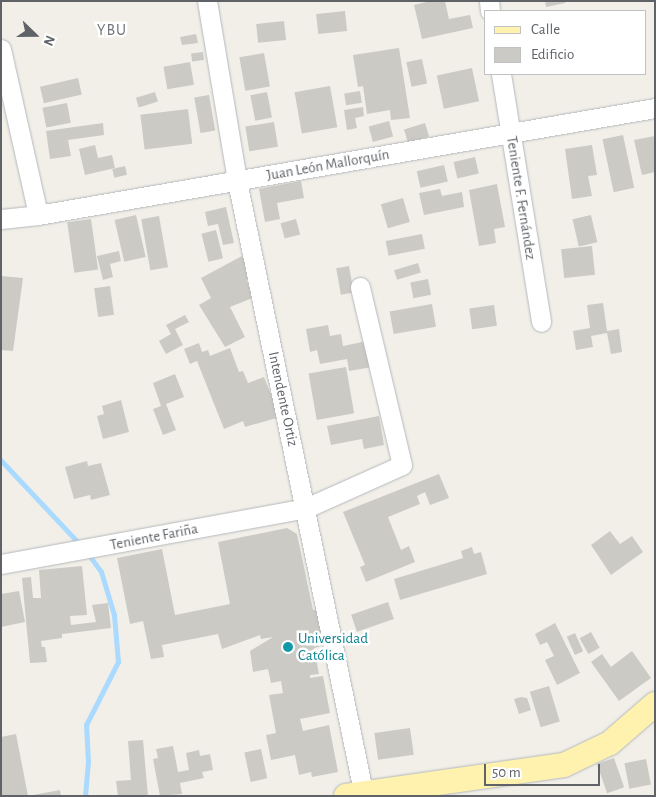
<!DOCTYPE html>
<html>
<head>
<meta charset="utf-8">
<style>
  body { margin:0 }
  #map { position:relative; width:656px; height:797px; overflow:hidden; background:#f1efe8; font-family:"Alegreya Sans",sans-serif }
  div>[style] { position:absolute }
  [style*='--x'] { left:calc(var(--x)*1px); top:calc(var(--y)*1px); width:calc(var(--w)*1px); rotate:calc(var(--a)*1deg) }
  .stream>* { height:4.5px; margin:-2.25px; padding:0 2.25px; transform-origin:2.25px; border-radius:2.25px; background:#aadaff }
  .building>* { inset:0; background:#cccac5; transform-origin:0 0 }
  .roads { filter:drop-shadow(0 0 1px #b5b8bc) drop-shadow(0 0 1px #b5b8bc) }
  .minor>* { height:19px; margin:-9.5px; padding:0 9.5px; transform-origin:9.5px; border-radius:9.5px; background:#fff }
  .major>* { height:24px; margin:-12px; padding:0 12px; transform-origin:12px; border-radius:12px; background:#fff2af }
  .dots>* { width:14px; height:14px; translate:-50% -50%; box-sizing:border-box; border:2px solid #fff; border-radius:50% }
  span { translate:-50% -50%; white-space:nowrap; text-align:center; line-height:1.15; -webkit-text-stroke:5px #fff; paint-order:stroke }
  .street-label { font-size:15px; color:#5f6368 }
  .culture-label { font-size:15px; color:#0d838f }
  .left { translate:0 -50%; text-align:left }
  .neighbourhood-label { font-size:16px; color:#70757a; letter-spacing:1px }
  .frame { position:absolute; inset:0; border:2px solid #5f6368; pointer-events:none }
  .legend { position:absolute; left:484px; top:10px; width:162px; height:65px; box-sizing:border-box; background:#fff; border:1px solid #bfc1c3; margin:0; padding:6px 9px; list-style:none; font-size:15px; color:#5f6368 }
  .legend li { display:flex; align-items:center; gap:10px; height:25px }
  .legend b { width:25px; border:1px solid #bfc1c3 }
  .north { position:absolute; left:10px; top:10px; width:50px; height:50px; -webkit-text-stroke:4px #fff; paint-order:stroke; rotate:112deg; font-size:14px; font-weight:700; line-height:20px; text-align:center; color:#5f6368 }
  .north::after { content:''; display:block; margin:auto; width:18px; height:22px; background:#5f6368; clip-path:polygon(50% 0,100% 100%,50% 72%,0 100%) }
  .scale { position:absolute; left:484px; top:764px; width:116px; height:22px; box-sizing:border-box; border:2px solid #5f6368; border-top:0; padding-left:6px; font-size:15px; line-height:18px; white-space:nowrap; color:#5f6368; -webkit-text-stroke:4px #fff; paint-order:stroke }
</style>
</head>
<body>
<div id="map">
  <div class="stream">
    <i style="--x:1;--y:460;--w:115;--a:46.8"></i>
    <i style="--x:85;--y:796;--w:34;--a:-85"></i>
    <i style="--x:88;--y:762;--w:37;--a:-93"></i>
    <i style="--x:86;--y:725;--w:71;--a:-63.1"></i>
    <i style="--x:118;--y:662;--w:47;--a:-94.9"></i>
    <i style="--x:114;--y:615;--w:45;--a:-106.8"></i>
    <i style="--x:101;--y:572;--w:22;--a:-126"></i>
  </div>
  <div class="building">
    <i style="clip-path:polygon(431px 1px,445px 1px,449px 19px,470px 15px,473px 28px,422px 39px,414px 5px)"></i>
    <i style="clip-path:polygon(545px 1px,565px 1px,565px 3px,546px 7px)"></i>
    <i style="left:345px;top:11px;width:20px;height:29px;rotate:84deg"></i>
    <i style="left:284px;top:21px;width:19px;height:28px;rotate:84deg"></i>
    <i style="clip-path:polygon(196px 34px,198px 43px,182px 45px,180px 37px)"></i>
    <i style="clip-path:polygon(399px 48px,410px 118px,391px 120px,390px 110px,367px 114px,363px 86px,358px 87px,353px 55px)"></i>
    <i style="left:203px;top:52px;width:8px;height:12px;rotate:83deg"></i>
    <i style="left:264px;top:53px;width:34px;height:25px;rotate:80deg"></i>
    <i style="left:422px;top:59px;width:25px;height:16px;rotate:78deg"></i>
    <i style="left:190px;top:62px;width:23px;height:27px;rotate:80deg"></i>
    <i style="left:472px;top:68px;width:34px;height:36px;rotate:78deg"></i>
    <i style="left:78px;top:78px;width:17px;height:39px;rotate:77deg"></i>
    <i style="left:330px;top:86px;width:42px;height:36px;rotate:80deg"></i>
    <i style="left:360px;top:91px;width:12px;height:16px;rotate:81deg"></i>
    <i style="left:155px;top:92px;width:10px;height:20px;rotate:73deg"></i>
    <i style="left:267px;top:92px;width:26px;height:17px;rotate:79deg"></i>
    <i style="left:209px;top:95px;width:36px;height:15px;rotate:80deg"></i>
    <i style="left:67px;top:103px;width:20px;height:25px;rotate:79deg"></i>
    <i style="clip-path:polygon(363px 107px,364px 116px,355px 118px,357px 128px,347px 130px,344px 110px)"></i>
    <i style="left:188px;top:109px;width:35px;height:48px;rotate:83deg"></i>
    <i style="left:389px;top:121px;width:16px;height:21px;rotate:75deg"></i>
    <i style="left:274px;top:122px;width:25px;height:29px;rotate:81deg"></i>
    <i style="clip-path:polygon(103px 123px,104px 135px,68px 140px,71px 156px,50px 159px,46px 131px)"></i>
    <i style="left:425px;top:123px;width:14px;height:22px;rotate:73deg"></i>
    <i style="left:623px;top:135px;width:54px;height:21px;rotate:78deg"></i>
    <i style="clip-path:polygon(655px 136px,655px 172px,642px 175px,634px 140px)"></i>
    <i style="clip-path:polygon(95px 145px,98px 158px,112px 155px,115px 168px,85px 175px,79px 149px)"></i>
    <i style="clip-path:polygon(592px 145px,597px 175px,588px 176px,592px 196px,572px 199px,565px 149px)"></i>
    <i style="left:475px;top:157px;width:17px;height:22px;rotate:77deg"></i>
    <i style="left:444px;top:165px;width:17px;height:28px;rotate:77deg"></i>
    <i style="left:125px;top:166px;width:9px;height:13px;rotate:77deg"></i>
    <i style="clip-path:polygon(301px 181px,304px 198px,277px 203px,280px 219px,265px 222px,259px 189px)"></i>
    <i style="clip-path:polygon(497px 184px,505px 227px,494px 229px,496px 243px,479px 246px,469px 190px)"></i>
    <i style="clip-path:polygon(440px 189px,442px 196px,462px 192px,464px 207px,424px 215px,419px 193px)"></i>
    <i style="left:403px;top:198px;width:25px;height:23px;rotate:74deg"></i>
    <i style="clip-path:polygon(226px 207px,234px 243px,223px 245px,218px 224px,208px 226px,205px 212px)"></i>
    <i style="left:136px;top:215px;width:43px;height:22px;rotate:77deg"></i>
    <i style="left:591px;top:215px;width:28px;height:19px;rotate:77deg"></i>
    <i style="left:159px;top:216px;width:52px;height:18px;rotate:80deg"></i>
    <i style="left:91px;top:219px;width:51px;height:24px;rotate:82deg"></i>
    <i style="left:296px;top:219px;width:16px;height:16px;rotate:75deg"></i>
    <i style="left:216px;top:230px;width:29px;height:15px;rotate:76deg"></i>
    <i style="left:422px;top:234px;width:15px;height:37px;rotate:79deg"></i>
    <i style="left:592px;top:246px;width:29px;height:31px;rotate:84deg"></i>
    <i style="clip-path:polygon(119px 251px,121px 261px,110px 264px,113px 277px,103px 280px,97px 256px)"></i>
    <i style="clip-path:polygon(242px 256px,253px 276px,246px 280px,255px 297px,230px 307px,245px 337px,225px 347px,199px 305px,211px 298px,201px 278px)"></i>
    <i style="left:418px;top:263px;width:10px;height:25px;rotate:73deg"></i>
    <i style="left:349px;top:266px;width:27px;height:13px;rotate:80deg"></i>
    <i style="clip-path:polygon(1px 276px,23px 278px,13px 351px,1px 350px)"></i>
    <i style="left:428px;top:279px;width:16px;height:18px;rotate:79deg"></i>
    <i style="left:110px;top:286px;width:29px;height:16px;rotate:82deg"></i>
    <i style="clip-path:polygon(603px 303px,607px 331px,619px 329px,622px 352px,611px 354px,607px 333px,591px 336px,593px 347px,576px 350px,573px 331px,590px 328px,587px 305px)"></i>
    <i style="left:432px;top:304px;width:23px;height:43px;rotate:80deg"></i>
    <i style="left:494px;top:305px;width:21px;height:25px;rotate:82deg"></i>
    <i style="clip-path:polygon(185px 315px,189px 322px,175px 329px,183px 345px,166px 354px,159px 341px,171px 334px,166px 325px)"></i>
    <i style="clip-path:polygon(328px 325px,330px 336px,341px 334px,343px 346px,367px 341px,372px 367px,349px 371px,347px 359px,320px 364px,317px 350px,310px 352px,306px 329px)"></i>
    <i style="clip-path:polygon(199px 343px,202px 352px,208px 350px,210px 356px,230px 348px,239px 372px,243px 371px,248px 383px,264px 377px,280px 417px,245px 427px,243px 421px,224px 429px,197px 361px,190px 364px,184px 349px)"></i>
    <i style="left:346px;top:367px;width:47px;height:38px;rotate:80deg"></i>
    <i style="clip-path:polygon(175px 374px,184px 397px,166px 404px,176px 430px,163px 435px,153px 409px,161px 406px,153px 383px)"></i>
    <i style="clip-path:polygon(121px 400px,129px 432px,103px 439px,97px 416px,104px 414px,102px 406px)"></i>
    <i style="clip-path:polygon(379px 416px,384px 445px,364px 449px,362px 439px,331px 445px,327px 426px)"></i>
    <i style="clip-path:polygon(87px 461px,88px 466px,101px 463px,110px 495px,91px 500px,90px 495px,74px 499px,65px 467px)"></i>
    <i style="clip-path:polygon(439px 474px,449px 498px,430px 505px,425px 492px,417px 496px,420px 504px,388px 517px,401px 550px,409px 546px,415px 562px,366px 582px,360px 567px,365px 565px,343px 512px)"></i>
    <i style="clip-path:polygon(287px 528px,297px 534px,313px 610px,319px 609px,326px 645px,314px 648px,319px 674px,310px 675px,310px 678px,323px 676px,330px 713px,300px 719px,303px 731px,329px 725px,338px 772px,312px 777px,311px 772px,299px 775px,295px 755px,271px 760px,266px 735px,276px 733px,269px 695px,283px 693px,281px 681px,271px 683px,268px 669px,253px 672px,250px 651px,273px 637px,261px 639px,260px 635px,222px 649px,218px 634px,162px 645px,164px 657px,151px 659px,143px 621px,130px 624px,117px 558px,162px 549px,175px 615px,230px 604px,218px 542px)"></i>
    <i style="clip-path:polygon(610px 531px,620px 544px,632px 536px,643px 552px,611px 575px,591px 545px)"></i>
    <i style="clip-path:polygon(472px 547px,474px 554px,481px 552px,487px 574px,400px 600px,394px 579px,463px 558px,461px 551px)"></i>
    <i style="clip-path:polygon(82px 566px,87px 615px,70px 616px,71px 625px,96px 622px,92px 605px,108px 603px,111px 628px,62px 634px,62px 638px,41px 641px,42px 647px,45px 647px,47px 662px,30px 663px,22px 578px,31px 577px,33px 598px,41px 598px,39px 570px)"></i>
    <i style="clip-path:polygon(19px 591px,25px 622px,1px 627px,1px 594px)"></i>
    <i style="left:388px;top:602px;width:18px;height:39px;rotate:71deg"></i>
    <i style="clip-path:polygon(555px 623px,580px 673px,557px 685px,545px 660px,554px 656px,547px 642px,540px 645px,535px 634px)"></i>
    <i style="left:591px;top:632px;width:18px;height:13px;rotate:61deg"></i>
    <i style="left:575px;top:633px;width:20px;height:9px;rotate:66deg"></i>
    <i style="clip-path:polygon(632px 651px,651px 678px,619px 701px,591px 662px,602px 654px,611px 667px)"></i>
    <i style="left:549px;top:686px;width:37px;height:20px;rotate:73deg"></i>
    <i style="clip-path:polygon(521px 697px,527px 698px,531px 710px,519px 714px,514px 699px)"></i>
    <i style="left:410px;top:728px;width:27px;height:36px;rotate:82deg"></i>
    <i style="clip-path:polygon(16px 734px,28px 796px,1px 796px,1px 737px)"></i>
    <i style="clip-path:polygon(143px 740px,148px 796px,118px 796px,116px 781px,131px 780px,128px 741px)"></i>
    <i style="clip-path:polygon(173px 746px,178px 772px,189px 770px,186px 753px,199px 750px,200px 756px,210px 754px,213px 770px,202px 772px,204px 778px,180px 783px,182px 794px,160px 796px,153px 759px,158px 758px,156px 749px)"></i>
    <i style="left:261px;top:749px;width:30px;height:17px;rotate:78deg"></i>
    <i style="left:614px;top:758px;width:31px;height:18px;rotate:71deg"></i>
    <i style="left:646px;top:759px;width:26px;height:22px;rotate:79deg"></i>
    <i style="clip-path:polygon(60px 790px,61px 796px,33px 796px,33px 795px)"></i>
  </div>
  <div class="roads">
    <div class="minor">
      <i style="--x:207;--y:1;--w:182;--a:80.5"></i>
      <i style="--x:237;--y:181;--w:628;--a:78.33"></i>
      <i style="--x:489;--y:1;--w:10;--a:84"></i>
      <i style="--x:1;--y:49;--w:170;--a:77.4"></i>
      <i style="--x:501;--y:74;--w:251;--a:80.8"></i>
      <i style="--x:1;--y:219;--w:37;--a:-6"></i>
      <i style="--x:38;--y:215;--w:626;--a:-9.84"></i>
      <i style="--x:1;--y:564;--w:310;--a:-10.4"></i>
      <i style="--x:306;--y:508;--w:105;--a:-24.1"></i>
      <i style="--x:402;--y:465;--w:183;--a:-103.3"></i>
    </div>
    <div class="major">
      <i style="--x:346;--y:796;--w:220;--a:-8.1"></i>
      <i style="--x:564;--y:765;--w:51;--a:-25.6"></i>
      <i style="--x:610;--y:743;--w:60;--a:-40.9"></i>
    </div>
  </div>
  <div class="dots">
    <i style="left:288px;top:647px;background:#0f9aa8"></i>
  </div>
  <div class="street-label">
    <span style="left:328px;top:165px;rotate:-10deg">Juan León Mallorquín</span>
    <span style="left:521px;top:198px;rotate:81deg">Teniente F. Fernández</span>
    <span style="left:283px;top:399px;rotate:78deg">Intendente Ortiz</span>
    <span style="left:154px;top:537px;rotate:-11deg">Teniente Fariña</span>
  </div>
  <div class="culture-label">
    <span class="left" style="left:298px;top:647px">Universidad<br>Católica</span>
  </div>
  <div class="neighbourhood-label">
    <span style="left:112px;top:30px">YBU</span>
  </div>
  <div class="frame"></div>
  <ul class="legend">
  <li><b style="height:6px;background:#fff2af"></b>Calle</li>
  <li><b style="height:14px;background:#cccac5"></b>Edificio</li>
  </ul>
  <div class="north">N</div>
  <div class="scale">50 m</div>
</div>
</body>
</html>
